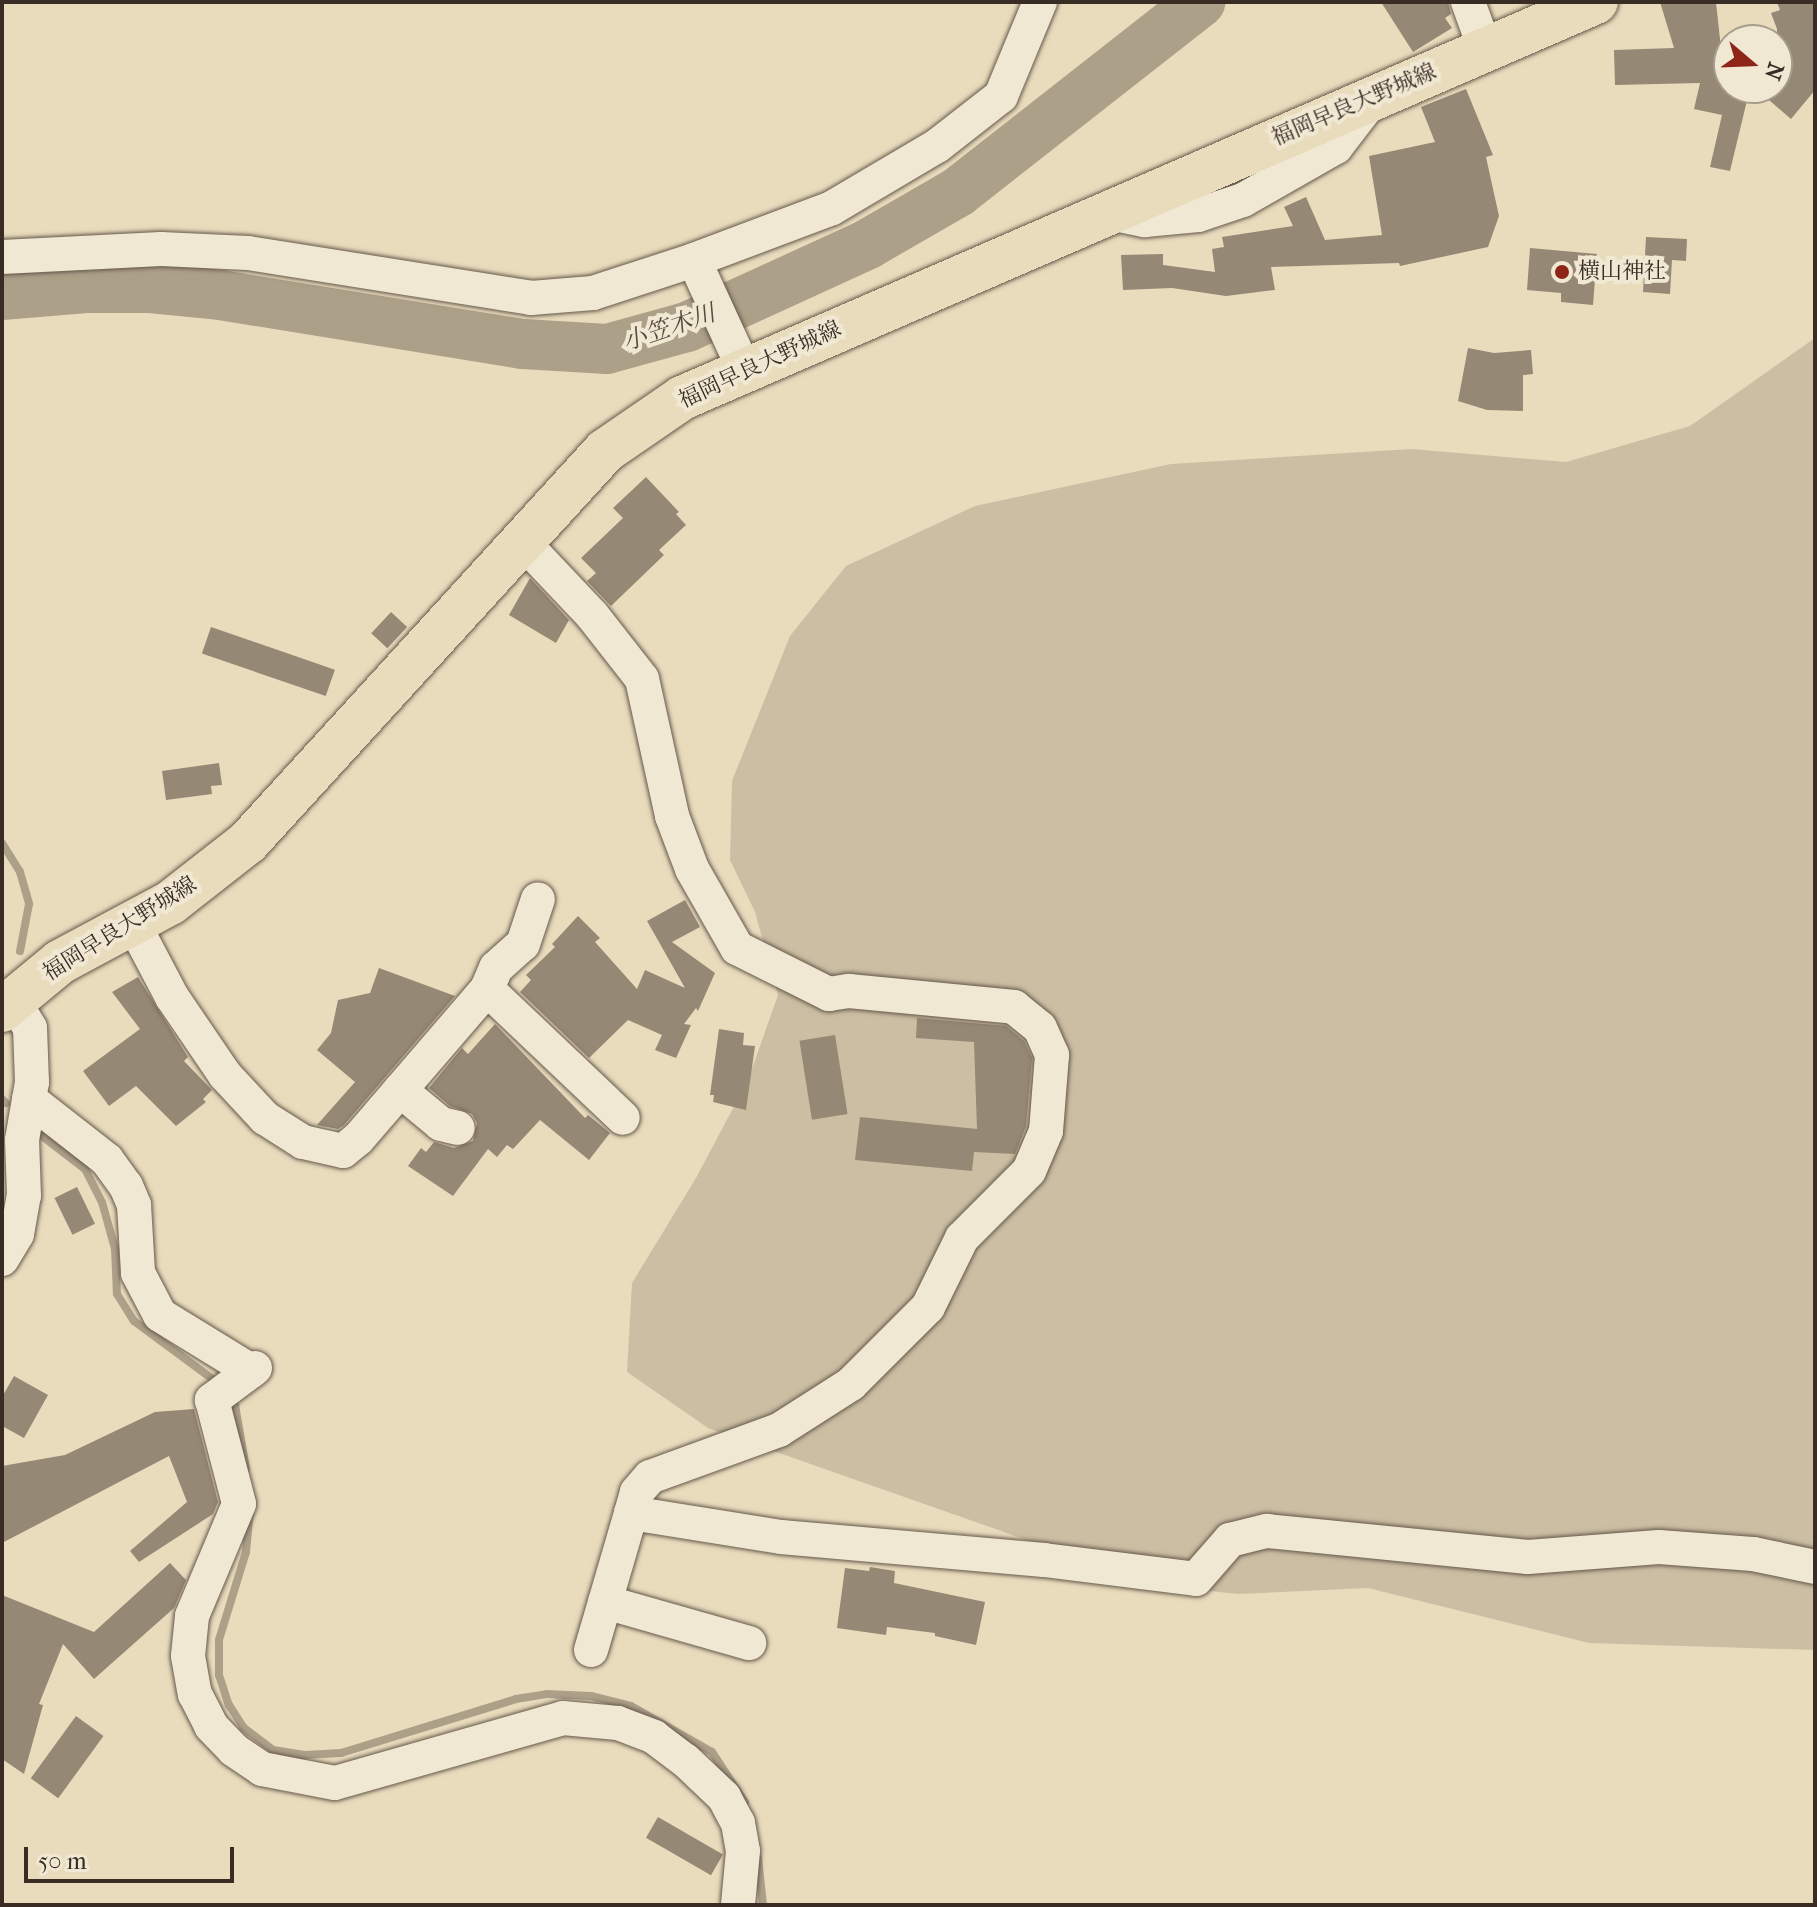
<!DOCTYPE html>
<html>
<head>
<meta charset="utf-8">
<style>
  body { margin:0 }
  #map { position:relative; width:1817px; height:1907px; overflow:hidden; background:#e9dcbd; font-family:"IM FELL French Canon","Noto Serif JP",serif }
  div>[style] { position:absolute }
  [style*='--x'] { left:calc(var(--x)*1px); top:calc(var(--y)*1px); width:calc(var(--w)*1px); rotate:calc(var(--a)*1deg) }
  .green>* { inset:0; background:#cbbea3 }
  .stream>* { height:8px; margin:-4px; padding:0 4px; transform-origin:4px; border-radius:4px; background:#ada089 }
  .river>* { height:50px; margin:-25px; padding:0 25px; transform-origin:25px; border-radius:25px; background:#ada089 }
  .building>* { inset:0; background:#958874; transform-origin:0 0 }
  .roads { filter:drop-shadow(0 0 2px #65584b) drop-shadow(0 0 2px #65584b) }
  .minor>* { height:34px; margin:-17px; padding:0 17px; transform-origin:17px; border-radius:17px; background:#f1e8d4 }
  .major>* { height:44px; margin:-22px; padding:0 22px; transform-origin:22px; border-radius:22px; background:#e9dcbd }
  .dots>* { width:22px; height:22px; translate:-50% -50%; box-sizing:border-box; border:4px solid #f1e8d4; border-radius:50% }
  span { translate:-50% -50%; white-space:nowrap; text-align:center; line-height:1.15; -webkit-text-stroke:8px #f1e8d4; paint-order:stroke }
  .street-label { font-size:22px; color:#392c25 }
  .poi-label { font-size:22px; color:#392c25 }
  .left { translate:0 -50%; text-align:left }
  .water-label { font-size:24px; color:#56493e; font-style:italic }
  .frame { position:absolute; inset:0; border:4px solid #392c25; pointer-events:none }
  .north { position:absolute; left:1713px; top:24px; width:80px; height:80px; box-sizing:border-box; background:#f1e8d4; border:2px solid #a79d8e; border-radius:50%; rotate:109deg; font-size:22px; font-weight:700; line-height:32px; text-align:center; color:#392c25 }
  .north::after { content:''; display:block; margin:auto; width:28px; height:36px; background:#8f2418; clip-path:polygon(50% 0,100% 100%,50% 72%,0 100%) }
  .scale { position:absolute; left:24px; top:1847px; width:210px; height:36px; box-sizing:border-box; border:4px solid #392c25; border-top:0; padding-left:10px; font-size:24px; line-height:28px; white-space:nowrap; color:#392c25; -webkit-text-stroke:6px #f1e8d4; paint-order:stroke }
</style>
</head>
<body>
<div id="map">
  <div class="green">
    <i style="clip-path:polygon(1815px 338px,1815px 1650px,1589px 1643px,1368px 1588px,1238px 1594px,1155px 1585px,708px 1428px,627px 1372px,632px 1283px,696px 1178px,748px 1080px,778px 995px,755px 912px,730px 860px,732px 781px,790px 636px,846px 566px,975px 506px,1171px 464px,1411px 449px,1566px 462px,1690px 426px)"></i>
  </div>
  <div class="stream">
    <i style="--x:2;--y:286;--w:10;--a:45"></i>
    <i style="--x:2;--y:843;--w:34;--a:58"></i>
    <i style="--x:20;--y:872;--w:33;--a:74"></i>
    <i style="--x:29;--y:904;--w:48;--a:100.8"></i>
    <i style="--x:2;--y:1099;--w:6;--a:45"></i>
    <i style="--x:33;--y:1129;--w:66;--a:37.6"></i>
    <i style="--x:85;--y:1169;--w:37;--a:63"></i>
    <i style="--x:102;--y:1202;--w:49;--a:74.5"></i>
    <i style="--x:115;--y:1249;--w:45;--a:87.5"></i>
    <i style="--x:117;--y:1294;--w:32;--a:58"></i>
    <i style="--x:134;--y:1321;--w:106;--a:36.5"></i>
    <i style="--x:230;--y:1398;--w:9;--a:54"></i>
    <i style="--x:235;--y:1405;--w:65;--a:80.2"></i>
    <i style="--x:250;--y:1511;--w:41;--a:95.6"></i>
    <i style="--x:246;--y:1552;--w:92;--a:107.1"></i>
    <i style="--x:219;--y:1640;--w:35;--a:90"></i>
    <i style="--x:219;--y:1675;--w:32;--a:72"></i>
    <i style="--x:229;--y:1705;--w:27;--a:57"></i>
    <i style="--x:244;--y:1728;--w:36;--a:37"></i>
    <i style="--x:273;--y:1750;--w:32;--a:9"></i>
    <i style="--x:305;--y:1755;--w:36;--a:-3"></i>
    <i style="--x:341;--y:1753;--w:183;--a:-17.1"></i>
    <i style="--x:516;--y:1699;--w:31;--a:-9"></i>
    <i style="--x:547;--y:1694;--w:44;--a:2.6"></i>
    <i style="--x:591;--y:1696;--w:41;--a:14"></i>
    <i style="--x:631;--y:1706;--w:93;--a:29.6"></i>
    <i style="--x:712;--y:1752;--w:60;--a:56.6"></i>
    <i style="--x:758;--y:1858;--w:47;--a:83.9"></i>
  </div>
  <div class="river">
    <i style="--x:2;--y:295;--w:84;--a:-4.8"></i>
    <i style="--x:86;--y:288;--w:64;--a:0"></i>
    <i style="--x:150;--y:288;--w:70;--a:5.7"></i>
    <i style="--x:220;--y:295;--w:307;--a:9.2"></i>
    <i style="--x:523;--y:344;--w:84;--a:3.4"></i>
    <i style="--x:607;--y:349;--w:83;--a:-15.4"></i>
    <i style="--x:687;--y:327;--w:199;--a:-24.6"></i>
    <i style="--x:868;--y:244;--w:104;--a:-30"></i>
    <i style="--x:958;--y:192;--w:308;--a:-38.1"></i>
  </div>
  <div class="building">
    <i style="clip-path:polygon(1381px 2px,1448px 2px,1451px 14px,1445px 18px,1452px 28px,1413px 52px)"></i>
    <i style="clip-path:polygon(1660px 2px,1716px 2px,1722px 58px,1729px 59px,1729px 88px,1750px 88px,1730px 171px,1710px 167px,1722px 115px,1694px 109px,1700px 83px,1615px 85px,1614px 50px,1674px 48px)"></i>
    <i style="clip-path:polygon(1777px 2px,1815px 2px,1815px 90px,1791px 119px,1755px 88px,1777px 88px,1777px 29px,1771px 13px,1780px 10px)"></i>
    <i style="clip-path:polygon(1466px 89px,1493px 155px,1486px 157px,1499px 216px,1488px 247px,1400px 266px,1399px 263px,1271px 267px,1275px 290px,1226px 296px,1172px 288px,1123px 290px,1121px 255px,1163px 254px,1163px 265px,1215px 272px,1212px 249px,1224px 247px,1222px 237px,1293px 226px,1284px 207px,1306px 197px,1325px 240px,1382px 235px,1369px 156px,1435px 142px,1421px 107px)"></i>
    <i style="clip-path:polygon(1646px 237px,1687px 239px,1686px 261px,1672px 260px,1670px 294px,1643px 292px)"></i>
    <i style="clip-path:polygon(1530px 248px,1597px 254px,1593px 305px,1561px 302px,1561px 293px,1527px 290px)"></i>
    <i style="clip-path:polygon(1468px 348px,1494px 353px,1531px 350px,1533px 374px,1523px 375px,1523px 411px,1487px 410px,1458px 401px)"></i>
    <i style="clip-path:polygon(646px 477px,679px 512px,676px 514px,686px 525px,659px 550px,664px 555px,611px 606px,587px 581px,596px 573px,581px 558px,623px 518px,613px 508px)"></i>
    <i style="clip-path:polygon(530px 578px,569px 620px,556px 643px,509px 615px)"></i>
    <i style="left:391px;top:612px;width:22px;height:29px;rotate:43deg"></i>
    <i style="left:211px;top:627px;width:131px;height:28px;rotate:19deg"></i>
    <i style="clip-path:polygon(219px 763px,222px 785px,211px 786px,212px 794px,166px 800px,162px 771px)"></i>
    <i style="clip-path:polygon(685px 900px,700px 927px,672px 942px,715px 973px,698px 1011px,696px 1008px,684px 1024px,691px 1025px,676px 1058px,655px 1050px,662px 1035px,628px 1020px,589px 1058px,520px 992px,531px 980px,526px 975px,555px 947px,552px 944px,578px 916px,600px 938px,595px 942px,637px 989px,645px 970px,685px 988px,647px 921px)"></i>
    <i style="clip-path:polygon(379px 968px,455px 996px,344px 1125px,338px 1129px,317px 1125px,355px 1082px,317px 1050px,331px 1033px,338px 1000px,370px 993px)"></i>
    <i style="clip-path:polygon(138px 977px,188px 1057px,184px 1061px,212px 1090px,203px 1099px,206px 1102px,176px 1126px,136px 1086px,109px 1106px,83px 1071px,140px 1029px,112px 992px)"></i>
    <i style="clip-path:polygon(917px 1018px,1006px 1026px,1024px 1041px,1032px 1058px,1026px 1126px,1015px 1154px,974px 1152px,972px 1171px,855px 1160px,860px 1117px,977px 1129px,974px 1042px,916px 1038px)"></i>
    <i style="clip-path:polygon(495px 1024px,585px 1118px,588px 1115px,610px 1133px,589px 1160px,540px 1120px,513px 1149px,507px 1145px,497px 1157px,488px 1149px,453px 1196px,408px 1166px,421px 1148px,426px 1152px,434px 1142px,454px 1148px,473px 1141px,477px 1123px,472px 1114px,450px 1106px,429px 1088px,462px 1048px,468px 1054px)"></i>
    <i style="clip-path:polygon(719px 1029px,744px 1033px,743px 1045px,755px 1046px,746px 1110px,713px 1102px,714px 1095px,710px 1095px)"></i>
    <i style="left:835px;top:1035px;width:80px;height:36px;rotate:81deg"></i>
    <i style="left:77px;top:1187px;width:41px;height:25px;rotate:64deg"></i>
    <i style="clip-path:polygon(14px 1376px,48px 1395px,24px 1438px,2px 1426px,2px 1397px)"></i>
    <i style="clip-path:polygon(194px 1409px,218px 1502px,213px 1514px,139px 1562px,130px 1551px,187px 1502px,169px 1456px,2px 1543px,2px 1466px,65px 1455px,155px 1412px)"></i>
    <i style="clip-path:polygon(170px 1563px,186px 1580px,174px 1608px,94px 1679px,63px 1644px,39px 1704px,43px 1705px,24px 1774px,2px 1759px,2px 1595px,94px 1632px)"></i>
    <i style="clip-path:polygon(870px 1567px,895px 1571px,894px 1583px,985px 1602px,976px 1645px,935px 1636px,935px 1633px,887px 1627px,886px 1635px,837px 1628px,845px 1568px,869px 1571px)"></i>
    <i style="left:76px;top:1716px;width:34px;height:77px;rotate:36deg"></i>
    <i style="left:658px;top:1817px;width:75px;height:24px;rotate:30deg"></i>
  </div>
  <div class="roads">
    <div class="minor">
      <i style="--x:1468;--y:2;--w:50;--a:70.1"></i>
      <i style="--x:1106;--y:212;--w:40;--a:12"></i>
      <i style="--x:1145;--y:220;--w:53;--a:-5.4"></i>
      <i style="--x:1198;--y:215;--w:47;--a:-18.4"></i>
      <i style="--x:1243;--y:200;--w:107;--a:-29.7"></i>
      <i style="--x:1336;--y:147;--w:59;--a:-52.5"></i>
      <i style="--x:2;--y:257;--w:159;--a:-2.9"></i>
      <i style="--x:161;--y:249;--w:87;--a:2.6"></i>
      <i style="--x:248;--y:253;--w:287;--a:9"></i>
      <i style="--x:531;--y:298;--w:62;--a:-4.6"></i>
      <i style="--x:593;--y:293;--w:106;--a:-18.1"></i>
      <i style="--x:694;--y:260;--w:147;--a:-20.6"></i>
      <i style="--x:832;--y:208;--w:122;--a:-30.6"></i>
      <i style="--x:937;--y:146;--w:81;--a:-38"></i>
      <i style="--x:1001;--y:96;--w:102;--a:-67.5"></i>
      <i style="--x:694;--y:260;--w:120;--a:65.4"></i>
      <i style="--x:522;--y:541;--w:102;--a:46.6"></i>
      <i style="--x:592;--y:615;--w:81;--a:52"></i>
      <i style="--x:642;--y:679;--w:140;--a:77.6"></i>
      <i style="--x:672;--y:816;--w:57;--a:69.3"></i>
      <i style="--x:692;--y:869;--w:91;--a:60.3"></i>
      <i style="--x:737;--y:948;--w:103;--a:26.6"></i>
      <i style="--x:829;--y:994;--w:20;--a:-9"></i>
      <i style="--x:849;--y:991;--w:166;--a:5.5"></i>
      <i style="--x:1014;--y:1007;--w:33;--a:39"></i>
      <i style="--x:1040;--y:1028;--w:30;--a:66"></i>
      <i style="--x:1052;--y:1055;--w:76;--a:94.5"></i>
      <i style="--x:1046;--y:1131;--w:43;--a:113"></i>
      <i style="--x:1029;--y:1171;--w:95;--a:135"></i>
      <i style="--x:962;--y:1238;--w:77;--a:116.2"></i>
      <i style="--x:928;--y:1307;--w:109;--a:135"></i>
      <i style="--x:851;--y:1384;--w:85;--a:147.4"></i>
      <i style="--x:779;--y:1430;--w:137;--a:160"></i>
      <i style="--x:650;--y:1477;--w:20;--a:131"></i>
      <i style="--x:637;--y:1492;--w:22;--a:106"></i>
      <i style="--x:631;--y:1513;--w:152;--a:9.1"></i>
      <i style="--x:781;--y:1537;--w:264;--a:5"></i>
      <i style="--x:1044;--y:1560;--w:153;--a:7.1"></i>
      <i style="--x:1196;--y:1579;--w:52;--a:-48.9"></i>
      <i style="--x:1230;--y:1540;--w:38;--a:-14"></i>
      <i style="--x:1267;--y:1531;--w:262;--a:5.7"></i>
      <i style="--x:1528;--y:1557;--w:131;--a:-4.4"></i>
      <i style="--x:1659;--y:1547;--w:94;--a:4.3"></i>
      <i style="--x:1753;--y:1554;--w:63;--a:11.8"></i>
      <i style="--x:133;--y:923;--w:84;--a:62.2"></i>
      <i style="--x:172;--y:997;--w:94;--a:55.8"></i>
      <i style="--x:225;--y:1075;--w:59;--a:47.1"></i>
      <i style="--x:265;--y:1118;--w:45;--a:32.3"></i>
      <i style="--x:303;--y:1142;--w:41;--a:12.7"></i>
      <i style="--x:343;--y:1151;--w:19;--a:-39"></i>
      <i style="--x:358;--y:1139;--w:198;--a:-49.3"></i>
      <i style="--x:487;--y:989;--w:187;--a:43.5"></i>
      <i style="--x:487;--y:989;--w:23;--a:-67"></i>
      <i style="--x:496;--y:968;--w:36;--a:-42"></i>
      <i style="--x:523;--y:944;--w:47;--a:-71.6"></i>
      <i style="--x:400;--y:1090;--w:53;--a:39.7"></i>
      <i style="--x:441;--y:1124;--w:17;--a:13"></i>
      <i style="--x:29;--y:1099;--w:99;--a:38"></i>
      <i style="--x:107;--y:1160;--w:32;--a:54"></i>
      <i style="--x:126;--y:1186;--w:21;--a:67"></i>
      <i style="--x:134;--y:1205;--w:68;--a:86.6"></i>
      <i style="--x:138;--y:1273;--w:47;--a:62.4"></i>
      <i style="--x:160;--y:1315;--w:107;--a:31.6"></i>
      <i style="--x:2;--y:1259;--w:29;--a:-59"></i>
      <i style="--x:17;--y:1234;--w:39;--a:-80"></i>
      <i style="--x:24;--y:1196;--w:56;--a:-92"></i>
      <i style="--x:22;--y:1140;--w:59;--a:-80.2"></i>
      <i style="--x:32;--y:1082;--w:54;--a:-92.1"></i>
      <i style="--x:30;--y:1028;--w:33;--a:-121"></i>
      <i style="--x:255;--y:1368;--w:54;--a:143.3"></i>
      <i style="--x:212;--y:1400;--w:107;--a:75.4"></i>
      <i style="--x:239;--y:1504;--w:121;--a:112.8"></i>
      <i style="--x:192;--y:1616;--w:40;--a:95.7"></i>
      <i style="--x:188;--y:1656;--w:39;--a:80"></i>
      <i style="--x:195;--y:1694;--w:36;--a:63"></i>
      <i style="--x:211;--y:1726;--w:33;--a:46"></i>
      <i style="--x:234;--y:1750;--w:34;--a:34"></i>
      <i style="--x:262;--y:1769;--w:74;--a:10.9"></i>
      <i style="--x:335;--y:1783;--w:237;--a:-15.9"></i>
      <i style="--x:563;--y:1718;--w:55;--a:5.2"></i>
      <i style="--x:618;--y:1723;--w:39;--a:21"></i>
      <i style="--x:654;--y:1737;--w:39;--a:37"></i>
      <i style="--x:685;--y:1760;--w:54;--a:43.5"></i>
      <i style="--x:724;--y:1797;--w:30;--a:62"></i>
      <i style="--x:738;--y:1823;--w:28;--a:80"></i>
      <i style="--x:743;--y:1851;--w:54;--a:95.3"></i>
      <i style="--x:605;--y:1602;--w:150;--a:15.9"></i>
      <i style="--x:591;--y:1650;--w:143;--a:-73.7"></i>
    </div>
    <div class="major">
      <i style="--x:2;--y:1010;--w:75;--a:-39.6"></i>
      <i style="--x:60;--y:962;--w:125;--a:-28.2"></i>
      <i style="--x:170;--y:903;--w:99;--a:-38"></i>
      <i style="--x:248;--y:842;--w:529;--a:-47.6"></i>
      <i style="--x:605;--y:451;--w:93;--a:-34.5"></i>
      <i style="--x:682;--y:398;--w:996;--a:-23.43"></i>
    </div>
  </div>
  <div class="dots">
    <i style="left:1562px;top:272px;background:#8f2418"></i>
  </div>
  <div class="street-label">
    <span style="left:1354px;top:105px;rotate:-23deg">福岡早良大野城線</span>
    <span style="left:760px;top:365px;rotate:-25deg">福岡早良大野城線</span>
    <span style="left:120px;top:929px;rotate:-32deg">福岡早良大野城線</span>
  </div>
  <div class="poi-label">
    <span class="left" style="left:1578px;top:272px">横山神社</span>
  </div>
  <div class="water-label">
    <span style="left:669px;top:328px;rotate:-19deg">小笠木川</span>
  </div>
  <div class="frame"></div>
  <div class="north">N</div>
  <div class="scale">50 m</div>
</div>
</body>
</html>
